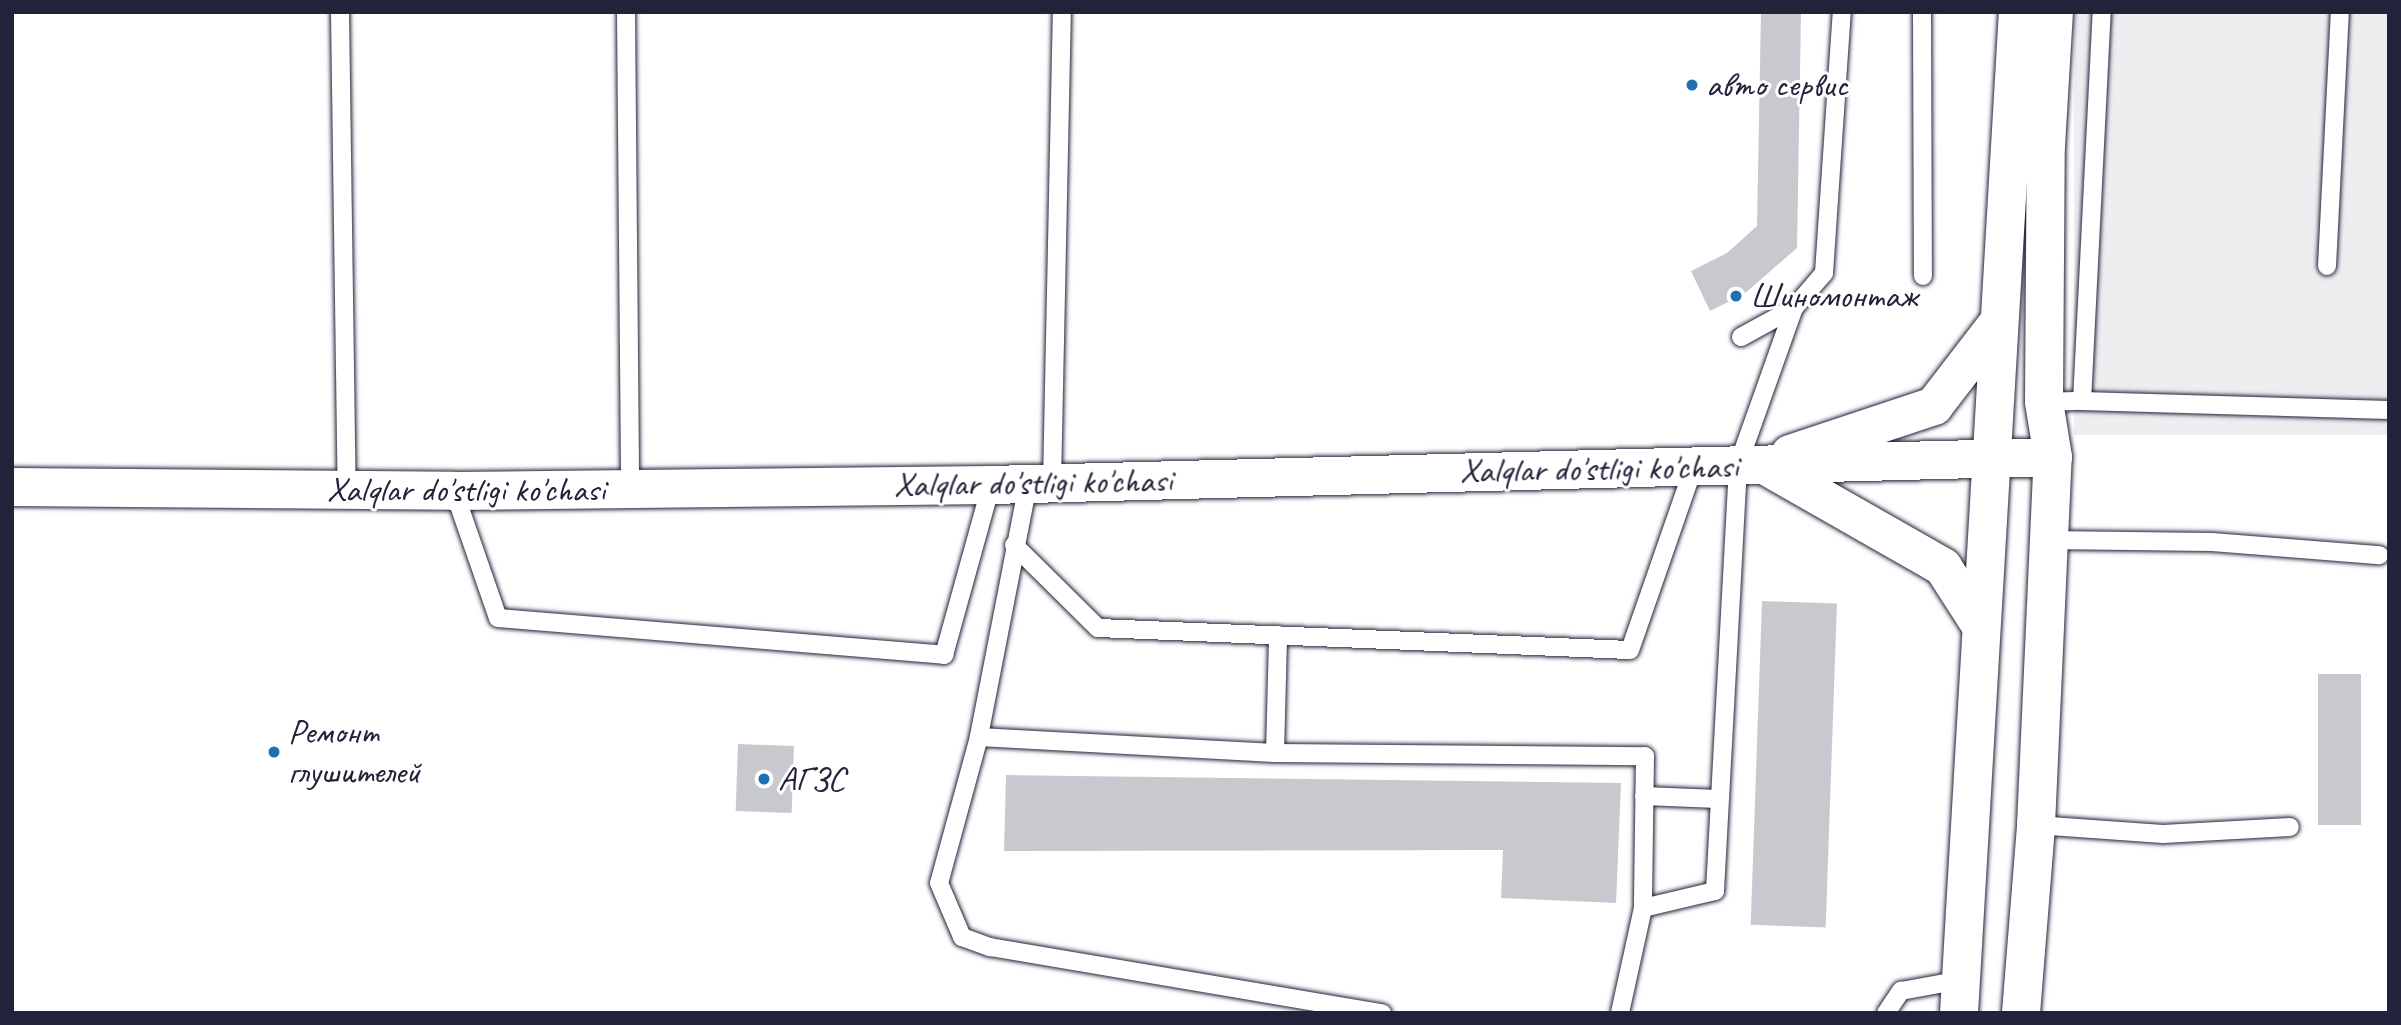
<!DOCTYPE html>
<html>
<head>
<meta charset="utf-8">
<style>
  body { margin:0 }
  #map { position:relative; width:2401px; height:1025px; overflow:hidden; background:#fff; font-family:Caveat,sans-serif }
  div>[style] { position:absolute }
  [style*='--x'] { left:calc(var(--x)*1px); top:calc(var(--y)*1px); width:calc(var(--w)*1px); rotate:calc(var(--a)*1deg) }
  .built>* { inset:0; background:#eeeef1; transform-origin:0 0 }
  .building>* { inset:0; background:#c8c8cf; transform-origin:0 0 }
  .roads { filter:drop-shadow(0 0 2px #22223b) drop-shadow(0 0 2px #22223b) }
  .service>* { height:18px; margin:-9px; padding:0 9px; transform-origin:9px; border-radius:9px; background:#fff }
  .secondary>* { height:38px; margin:-19px; padding:0 19px; transform-origin:19px; border-radius:19px; background:#fff }
  .dots>* { width:19px; height:19px; translate:-50% -50%; box-sizing:border-box; border:4px solid #fff; border-radius:50% }
  span { translate:-50% -50%; white-space:nowrap; text-align:center; line-height:1.15; -webkit-text-stroke:6px #fff; paint-order:stroke }
  .poi-label { font-size:35px; color:#22223b }
  .left { translate:0 -50%; text-align:left }
  .street-label { font-size:35px; color:#22223b }
  .frame { position:absolute; inset:0; border:14px solid #22223b; pointer-events:none }
</style>
</head>
<body>
<div id="map">
  <div class="built">
    <i style="left:2074px;top:12px;width:315px;height:423px"></i>
  </div>
  <div class="building">
    <i style="clip-path:polygon(1761px 12px,1801px 12px,1797px 248px,1744px 294px,1710px 311px,1691px 271px,1727px 253px,1757px 226px)"></i>
    <i style="left:1762px;top:601px;width:75px;height:324px;rotate:2deg"></i>
    <i style="left:2361px;top:674px;width:151px;height:43px;rotate:90deg"></i>
    <i style="left:738px;top:744px;width:56px;height:67px;rotate:2deg"></i>
    <i style="clip-path:polygon(1006px 775px,1621px 783px,1616px 903px,1501px 898px,1503px 850px,1004px 851px)"></i>
  </div>
  <div class="roads">
    <div class="service">
      <i style="--x:340;--y:12;--w:479;--a:89.2"></i>
      <i style="--x:626;--y:12;--w:477;--a:89.5"></i>
      <i style="--x:1922;--y:12;--w:264;--a:89.8"></i>
      <i style="--x:2327;--y:266;--w:254;--a:-87.1"></i>
      <i style="--x:1741;--y:337;--w:60;--a:-28.7"></i>
      <i style="--x:1794;--y:308;--w:46;--a:-49.4"></i>
      <i style="--x:1824;--y:273;--w:262;--a:-86.1"></i>
      <i style="--x:2082;--y:401;--w:307;--a:1.7"></i>
      <i style="--x:2044;--y:402;--w:38;--a:-2"></i>
      <i style="--x:2082;--y:401;--w:390;--a:-87.1"></i>
      <i style="--x:1052;--y:483;--w:471;--a:-88.8"></i>
      <i style="--x:1028;--y:484;--w:258;--a:101"></i>
      <i style="--x:979;--y:737;--w:151;--a:105.3"></i>
      <i style="--x:939;--y:883;--w:59;--a:66.9"></i>
      <i style="--x:962;--y:937;--w:30;--a:20"></i>
      <i style="--x:990;--y:947;--w:398;--a:9.6"></i>
      <i style="--x:454;--y:491;--w:134;--a:70.9"></i>
      <i style="--x:498;--y:618;--w:448;--a:4.7"></i>
      <i style="--x:944;--y:655;--w:176;--a:-74.5"></i>
      <i style="--x:2047;--y:540;--w:165;--a:0.7"></i>
      <i style="--x:2212;--y:542;--w:168;--a:4.5"></i>
      <i style="--x:1014;--y:545;--w:118;--a:44.7"></i>
      <i style="--x:1098;--y:628;--w:532;--a:2.37"></i>
      <i style="--x:1630;--y:650;--w:195;--a:-70.8"></i>
      <i style="--x:979;--y:737;--w:296;--a:3.1"></i>
      <i style="--x:1275;--y:753;--w:370;--a:0.5"></i>
      <i style="--x:1645;--y:756;--w:152;--a:90.8"></i>
      <i style="--x:1643;--y:908;--w:107;--a:102.4"></i>
      <i style="--x:1275;--y:753;--w:118;--a:-88.5"></i>
      <i style="--x:1644;--y:796;--w:74;--a:2.3"></i>
      <i style="--x:2036;--y:825;--w:127;--a:4.1"></i>
      <i style="--x:2163;--y:834;--w:127;--a:-3.2"></i>
      <i style="--x:1643;--y:908;--w:74;--a:-13.3"></i>
      <i style="--x:1715;--y:891;--w:427;--a:-86.9"></i>
      <i style="--x:1738;--y:465;--w:167;--a:-70.4"></i>
      <i style="--x:1886;--y:1013;--w:27;--a:-56"></i>
      <i style="--x:1901;--y:991;--w:61;--a:-10.4"></i>
    </div>
    <div class="secondary">
      <i style="--x:1790;--y:454;--w:152;--a:-18.4"></i>
      <i style="--x:1934;--y:406;--w:105;--a:-52.4"></i>
      <i style="--x:1766;--y:466;--w:204;--a:29.7"></i>
      <i style="--x:1943;--y:567;--w:70;--a:57.2"></i>
      <i style="--x:12;--y:487;--w:442;--a:0.5"></i>
      <i style="--x:454;--y:491;--w:537;--a:-0.64"></i>
      <i style="--x:991;--y:485;--w:1062;--a:-1.51"></i>
      <i style="--x:1959;--y:1013;--w:1003;--a:-86.63"></i>
      <i style="--x:2021;--y:1013;--w:189;--a:-85.4"></i>
      <i style="--x:2036;--y:825;--w:368;--a:-87.4"></i>
      <i style="--x:2053;--y:457;--w:56;--a:-99.3"></i>
      <i style="--x:2044;--y:402;--w:256;--a:-89.6"></i>
      <i style="--x:2046;--y:146;--w:134;--a:-86.6"></i>
    </div>
  </div>
  <div class="dots">
    <i style="left:1692px;top:85px;background:#1f6fb2"></i>
    <i style="left:1736px;top:296px;background:#1f6fb2"></i>
    <i style="left:274px;top:752px;background:#1f6fb2"></i>
    <i style="left:764px;top:779px;background:#1f6fb2"></i>
  </div>
  <div class="poi-label">
    <span class="left" style="left:1706px;top:85px">авто сервис</span>
    <span class="left" style="left:1750px;top:296px">Шиномонтаж</span>
    <span class="left" style="left:288px;top:752px">Ремонт<br>глушителей</span>
    <span class="left" style="left:778px;top:779px">АГЗС</span>
  </div>
  <div class="street-label">
    <span style="left:1599px;top:469px;rotate:-1deg">Xalqlar do'stligi ko'chasi</span>
    <span style="left:1033px;top:483px;rotate:-1deg">Xalqlar do'stligi ko'chasi</span>
    <span style="left:466px;top:490px">Xalqlar do'stligi ko'chasi</span>
  </div>
  <div class="frame"></div>
</div>
</body>
</html>
